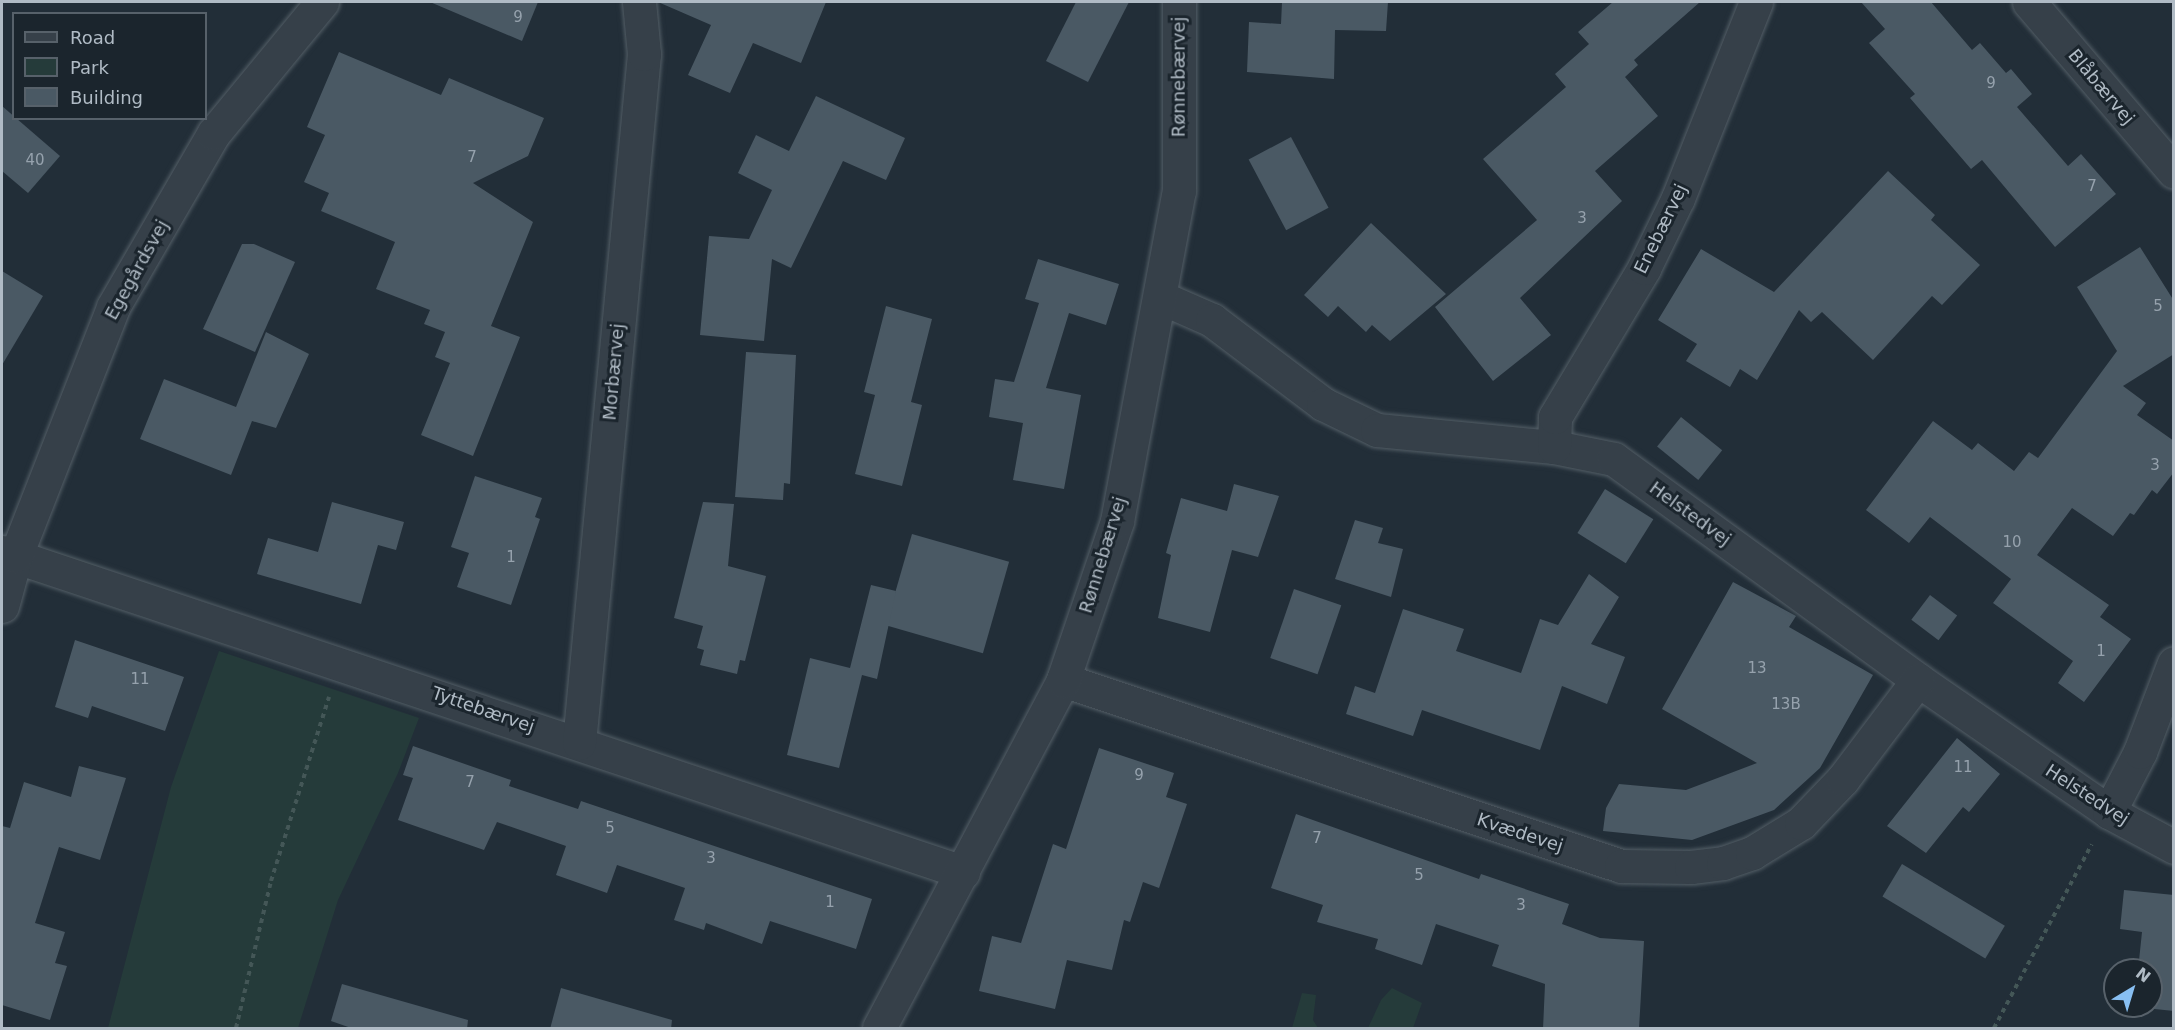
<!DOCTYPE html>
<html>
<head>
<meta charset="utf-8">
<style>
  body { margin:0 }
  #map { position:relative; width:2175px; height:1030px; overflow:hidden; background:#222e38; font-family:"DejaVu Sans",sans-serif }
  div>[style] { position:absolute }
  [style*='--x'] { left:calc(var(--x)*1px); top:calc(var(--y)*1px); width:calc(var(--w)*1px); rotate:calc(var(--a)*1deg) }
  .green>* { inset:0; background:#253b3a }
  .building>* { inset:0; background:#4a5964; transform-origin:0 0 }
  .path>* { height:4px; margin-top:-2px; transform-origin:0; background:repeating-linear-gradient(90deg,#445757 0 4.5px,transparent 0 9px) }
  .roads { filter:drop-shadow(0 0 2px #535e66) drop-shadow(0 0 2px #535e66) }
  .minor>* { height:33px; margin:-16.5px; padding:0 16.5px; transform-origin:16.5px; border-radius:16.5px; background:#364049 }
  span { translate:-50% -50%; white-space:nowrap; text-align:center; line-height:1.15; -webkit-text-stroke:6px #1b252d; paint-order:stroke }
  .number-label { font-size:15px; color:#96a2ad }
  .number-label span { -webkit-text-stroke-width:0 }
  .street-label { font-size:18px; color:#b0bbc5 }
  .frame { position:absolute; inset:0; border:3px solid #b0bbc5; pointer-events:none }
  .legend { position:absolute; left:12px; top:12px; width:195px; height:108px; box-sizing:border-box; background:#1b252d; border:2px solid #57616a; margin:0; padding:8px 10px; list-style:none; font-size:18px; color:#b0bbc5 }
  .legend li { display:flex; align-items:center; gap:12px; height:30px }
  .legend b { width:30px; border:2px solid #57616a }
  .north { position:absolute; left:2103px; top:958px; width:60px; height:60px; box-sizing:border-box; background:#1b252d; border:2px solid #57616a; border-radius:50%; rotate:38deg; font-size:16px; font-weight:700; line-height:24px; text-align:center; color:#b0bbc5 }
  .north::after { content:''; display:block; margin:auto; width:21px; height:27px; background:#88bff2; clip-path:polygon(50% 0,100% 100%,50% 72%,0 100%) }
</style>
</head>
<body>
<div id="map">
  <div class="green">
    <i style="clip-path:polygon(219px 651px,419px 718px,398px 773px,338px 900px,298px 1028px,108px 1028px,171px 787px)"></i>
    <i style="clip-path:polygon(1392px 988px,1422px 1003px,1413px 1028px,1368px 1028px,1381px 1000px)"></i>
    <i style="clip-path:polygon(1302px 993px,1316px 995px,1313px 1020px,1318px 1028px,1292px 1028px)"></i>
  </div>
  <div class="building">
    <i style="clip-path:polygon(430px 2px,538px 2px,522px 41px)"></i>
    <i style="clip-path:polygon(658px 2px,826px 2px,801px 63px,753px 43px,730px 93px,688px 75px,711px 25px)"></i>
    <i style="clip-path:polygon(1076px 2px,1129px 2px,1088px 82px,1046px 61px)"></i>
    <i style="clip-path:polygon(1282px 2px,1388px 2px,1386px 31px,1335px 30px,1334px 79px,1247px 72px,1249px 22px,1281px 24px)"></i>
    <i style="clip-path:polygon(1613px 2px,1700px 2px,1634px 60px,1638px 65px,1625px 77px,1658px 116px,1595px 171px,1622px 201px,1520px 298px,1551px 335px,1493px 381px,1435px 307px,1537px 220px,1483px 159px,1566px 87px,1555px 74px,1589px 44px,1578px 32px)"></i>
    <i style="clip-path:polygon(1861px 2px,1931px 2px,1972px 50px,1980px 43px,2006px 73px,2011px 69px,2032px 94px,2017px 107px,2068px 166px,2081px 154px,2116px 194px,2055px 247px,1982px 160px,1971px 169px,1910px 98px,1915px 94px,1869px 43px,1885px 29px)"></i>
    <i style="clip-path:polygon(339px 52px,441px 95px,449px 78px,544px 118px,528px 156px,473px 183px,533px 222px,491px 326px,520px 337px,473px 456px,421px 435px,450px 363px,435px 357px,445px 332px,424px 324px,430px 310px,376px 289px,395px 242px,321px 211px,329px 193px,304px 182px,325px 135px,307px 127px)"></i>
    <i style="clip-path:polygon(816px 96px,905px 138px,886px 180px,843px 161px,791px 268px,772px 259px,764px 341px,700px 335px,709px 236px,749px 239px,772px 190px,738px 173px,756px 135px,789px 151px)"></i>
    <i style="clip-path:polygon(2px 106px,60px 156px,28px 193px,2px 171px)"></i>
    <i style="left:1291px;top:137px;width:80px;height:48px;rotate:62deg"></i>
    <i style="clip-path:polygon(1888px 171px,1935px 215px,1931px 220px,1980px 265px,1942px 305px,1932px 296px,1873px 360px,1822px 312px,1811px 322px,1799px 310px,1757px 380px,1740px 369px,1730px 387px,1686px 361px,1697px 344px,1658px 320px,1701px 249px,1774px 292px)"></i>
    <i style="clip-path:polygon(1371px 223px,1446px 294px,1390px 341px,1372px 325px,1366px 332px,1338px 306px,1328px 317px,1304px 295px)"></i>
    <i style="clip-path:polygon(242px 244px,254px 244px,295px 262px,255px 352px,203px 329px)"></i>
    <i style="clip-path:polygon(2140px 247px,2174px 301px,2174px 354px,2123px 386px,2146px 403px,2137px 415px,2174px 441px,2174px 472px,2157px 494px,2152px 490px,2134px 515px,2130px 513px,2113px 536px,2072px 508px,2037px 555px,2109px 605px,2100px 617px,2131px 639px,2084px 702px,2058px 683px,2073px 661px,1993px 603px,2011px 579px,1930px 517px,1909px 543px,1866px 510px,1933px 421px,1972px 450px,1978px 443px,2014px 471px,2029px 452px,2038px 458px,2117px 351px,2077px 287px)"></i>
    <i style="clip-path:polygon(1038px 259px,1119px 284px,1106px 325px,1069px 313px,1046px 388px,1081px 395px,1064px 489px,1013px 480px,1023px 423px,989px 417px,995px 379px,1014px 382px,1039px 303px,1025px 299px)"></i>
    <i style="clip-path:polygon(2px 271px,43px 296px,2px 365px)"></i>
    <i style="clip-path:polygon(886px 306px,932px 319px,911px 402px,922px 405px,902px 486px,855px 474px,875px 395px,864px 392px)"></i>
    <i style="clip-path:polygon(266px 332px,309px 354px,276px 428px,252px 421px,231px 475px,140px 439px,164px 379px,236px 407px)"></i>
    <i style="clip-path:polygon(746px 352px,796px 355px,790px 484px,784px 483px,783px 500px,735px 497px)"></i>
    <i style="left:1681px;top:417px;width:53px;height:38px;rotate:39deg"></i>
    <i style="clip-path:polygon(475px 476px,542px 498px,535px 517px,540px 519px,511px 605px,457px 587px,469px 553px,451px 547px)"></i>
    <i style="clip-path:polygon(1234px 484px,1279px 496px,1258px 557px,1232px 550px,1210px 632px,1158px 618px,1171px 555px,1166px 553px,1181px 498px,1227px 511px)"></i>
    <i style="left:1605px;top:489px;width:57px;height:52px;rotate:32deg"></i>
    <i style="clip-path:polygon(332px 502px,404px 522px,396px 550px,378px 545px,361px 604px,257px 574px,268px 538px,318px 552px)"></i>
    <i style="clip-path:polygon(703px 502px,734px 504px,728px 566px,766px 576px,745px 661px,740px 660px,737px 674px,700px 665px,704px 650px,697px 648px,703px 626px,674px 618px)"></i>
    <i style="clip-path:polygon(1355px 520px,1383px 528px,1378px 543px,1403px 549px,1391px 597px,1335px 579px)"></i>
    <i style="left:912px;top:534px;width:101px;height:95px;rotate:16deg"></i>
    <i style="clip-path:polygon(1589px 574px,1619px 597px,1591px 644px,1625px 657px,1607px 704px,1562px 686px,1540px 750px,1422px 710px,1413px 736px,1346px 714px,1355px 686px,1375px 693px,1403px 609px,1464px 629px,1456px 651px,1521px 673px,1540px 619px,1558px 625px)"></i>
    <i style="clip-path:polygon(1733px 582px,1796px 616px,1789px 627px,1873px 675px,1820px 768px,1774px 810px,1692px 840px,1603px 831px,1606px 808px,1619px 784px,1686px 790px,1757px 763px,1662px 709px)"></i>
    <i style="clip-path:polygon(871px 585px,896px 591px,877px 679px,862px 675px,839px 768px,787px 755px,810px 658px,850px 668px)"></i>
    <i style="left:1294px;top:589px;width:50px;height:73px;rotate:19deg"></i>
    <i style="left:1930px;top:595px;width:34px;height:31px;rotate:37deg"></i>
    <i style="clip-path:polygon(75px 640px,184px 677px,165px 731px,92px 706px,88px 718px,55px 707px)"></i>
    <i style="clip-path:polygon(1957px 738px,2000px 774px,1969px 812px,1963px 807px,1926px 853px,1887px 826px)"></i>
    <i style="clip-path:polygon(413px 746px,511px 780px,509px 786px,578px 809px,581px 801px,872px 899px,856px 949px,770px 921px,762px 944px,706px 923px,704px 930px,674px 920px,685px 888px,617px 865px,607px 893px,556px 875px,566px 846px,497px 822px,484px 850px,398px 820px,413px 778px,403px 775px)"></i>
    <i style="clip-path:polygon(1099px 748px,1174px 773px,1166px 797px,1187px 804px,1159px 888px,1143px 882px,1130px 922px,1124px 920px,1112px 970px,1067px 960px,1055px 1009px,979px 991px,992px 936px,1021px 943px,1053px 844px,1066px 849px)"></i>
    <i style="clip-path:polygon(79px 766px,126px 778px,100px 860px,59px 847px,35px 923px,65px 932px,55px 963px,67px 966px,50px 1020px,2px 1005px,2px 826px,10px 828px,24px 782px,71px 797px)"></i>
    <i style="clip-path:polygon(1296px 814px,1479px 879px,1481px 874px,1569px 904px,1562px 924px,1600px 938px,1644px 941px,1639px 1029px,1543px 1029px,1545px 984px,1492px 966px,1499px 945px,1436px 924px,1422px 965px,1375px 949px,1378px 939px,1317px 922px,1323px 905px,1271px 888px)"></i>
    <i style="left:1902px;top:864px;width:120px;height:38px;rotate:31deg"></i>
    <i style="clip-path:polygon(2124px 890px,2174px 895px,2174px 1011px,2135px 1007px,2151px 1006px,2151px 970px,2138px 970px,2142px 932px,2120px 929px)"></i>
    <i style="clip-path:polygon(342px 984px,468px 1020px,467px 1029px,354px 1029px,331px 1021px)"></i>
    <i style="clip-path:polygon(561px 988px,672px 1020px,671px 1029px,550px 1029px)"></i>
  </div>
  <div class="path">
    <i style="--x:236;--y:1028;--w:151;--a:-76.6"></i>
    <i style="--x:271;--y:881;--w:193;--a:-72.5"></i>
    <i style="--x:1994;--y:1028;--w:208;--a:-62"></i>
  </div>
  <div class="roads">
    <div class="minor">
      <i style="--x:2029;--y:2;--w:223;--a:49.5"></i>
      <i style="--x:1162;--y:298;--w:55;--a:23.7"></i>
      <i style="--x:1212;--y:320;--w:139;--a:37.1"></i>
      <i style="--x:1323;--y:404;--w:60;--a:25.7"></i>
      <i style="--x:1377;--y:430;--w:178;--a:5.5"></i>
      <i style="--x:1554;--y:447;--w:61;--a:11.3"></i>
      <i style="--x:1614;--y:459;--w:376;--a:36"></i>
      <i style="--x:1918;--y:680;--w:232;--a:34.6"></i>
      <i style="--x:2109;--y:812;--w:74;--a:28.3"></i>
      <i style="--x:1554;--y:447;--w:30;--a:-88"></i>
      <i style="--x:1555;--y:417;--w:174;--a:-59.1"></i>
      <i style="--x:1644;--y:268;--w:78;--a:-64.1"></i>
      <i style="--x:1678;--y:198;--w:211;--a:-68.3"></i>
      <i style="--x:2;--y:552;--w:1013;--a:18.42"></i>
      <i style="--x:2;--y:606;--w:53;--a:-74.6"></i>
      <i style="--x:16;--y:555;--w:266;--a:-68.6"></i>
      <i style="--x:113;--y:307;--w:201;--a:-59.9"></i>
      <i style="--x:214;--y:133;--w:170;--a:-50.5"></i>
      <i style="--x:1063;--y:680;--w:588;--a:18.43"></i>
      <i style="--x:1621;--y:866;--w:70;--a:0.8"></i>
      <i style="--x:1691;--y:867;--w:32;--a:-7"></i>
      <i style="--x:1723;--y:863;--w:31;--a:-19"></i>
      <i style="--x:1752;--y:853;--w:57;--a:-31.5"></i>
      <i style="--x:1801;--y:823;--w:61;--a:-46.3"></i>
      <i style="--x:1843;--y:779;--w:124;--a:-52.9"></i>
      <i style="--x:579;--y:743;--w:692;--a:-84.61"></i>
      <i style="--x:644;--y:54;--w:52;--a:-95.5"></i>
      <i style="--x:2109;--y:812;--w:68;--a:-62.7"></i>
      <i style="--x:2140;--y:752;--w:95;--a:-69.1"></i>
      <i style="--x:879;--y:1028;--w:394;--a:-62.1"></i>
      <i style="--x:1063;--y:680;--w:168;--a:-71.2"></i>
      <i style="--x:1117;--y:521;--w:336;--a:-79.4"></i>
      <i style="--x:1179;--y:191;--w:189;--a:-90"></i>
    </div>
  </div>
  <div class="number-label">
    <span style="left:518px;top:18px">9</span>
    <span style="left:1991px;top:84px">9</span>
    <span style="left:472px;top:158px">7</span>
    <span style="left:35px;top:161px">40</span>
    <span style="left:2092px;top:187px">7</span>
    <span style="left:1582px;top:219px">3</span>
    <span style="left:2158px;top:307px">5</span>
    <span style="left:2155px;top:466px">3</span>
    <span style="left:2012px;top:543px">10</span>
    <span style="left:511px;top:558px">1</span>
    <span style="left:2101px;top:652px">1</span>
    <span style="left:1757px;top:669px">13</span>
    <span style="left:140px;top:680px">11</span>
    <span style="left:1786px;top:705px">13B</span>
    <span style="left:1963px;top:768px">11</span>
    <span style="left:1139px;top:776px">9</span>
    <span style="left:470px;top:783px">7</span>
    <span style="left:610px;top:829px">5</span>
    <span style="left:1317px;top:839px">7</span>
    <span style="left:711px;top:859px">3</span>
    <span style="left:1419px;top:876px">5</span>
    <span style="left:830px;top:903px">1</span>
    <span style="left:1521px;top:906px">3</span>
  </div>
  <div class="street-label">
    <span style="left:1179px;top:77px;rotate:-90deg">Rønnebærvej</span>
    <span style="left:2101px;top:87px;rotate:50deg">Blåbærvej</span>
    <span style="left:1661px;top:229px;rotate:-64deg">Enebærvej</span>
    <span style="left:137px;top:270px;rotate:-61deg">Egegårdsvej</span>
    <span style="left:614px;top:372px;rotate:-85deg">Morbærvej</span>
    <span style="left:1690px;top:514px;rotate:36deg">Helstedvej</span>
    <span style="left:1103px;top:555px;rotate:-73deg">Rønnebærvej</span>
    <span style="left:483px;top:710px;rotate:19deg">Tyttebærvej</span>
    <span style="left:2087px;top:795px;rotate:33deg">Helstedvej</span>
    <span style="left:1520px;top:833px;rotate:18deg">Kvædevej</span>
  </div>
  <div class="frame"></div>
  <ul class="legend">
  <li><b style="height:8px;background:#364049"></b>Road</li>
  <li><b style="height:16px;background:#253b3a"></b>Park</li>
  <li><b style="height:16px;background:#4a5964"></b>Building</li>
  </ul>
  <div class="north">N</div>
</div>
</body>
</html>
